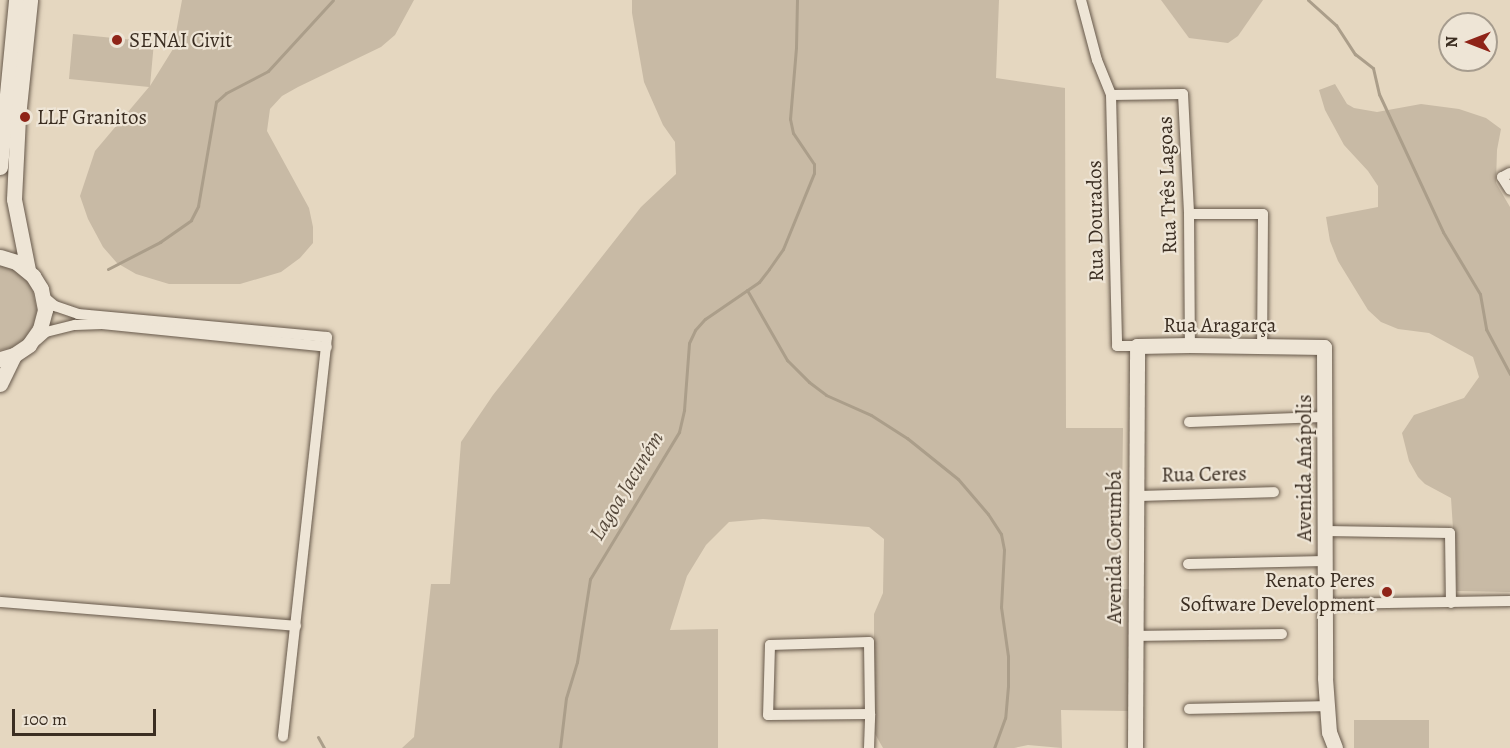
<!DOCTYPE html>
<html>
<head>
<meta charset="utf-8">
<style>
  body { margin:0 }
  #map { position:relative; width:1510px; height:748px; overflow:hidden; background:#e5d7c0; font-family:Alegreya,serif }
  div>[style] { position:absolute }
  [style*='--x'] { left:calc(var(--x)*1px); top:calc(var(--y)*1px); width:calc(var(--w)*1px); rotate:calc(var(--a)*1deg) }
  .green>* { inset:0; background:#c8baa5; transform-origin:0 0 }
  .stream>* { height:3px; margin:-1.5px; padding:0 1.5px; transform-origin:1.5px; border-radius:1.5px; background:#ab9e8a }
  .roads { filter:drop-shadow(0 0 2px #66584a) drop-shadow(0 0 2px #66584a) }
  .street>* { height:10px; margin:-5px; padding:0 5px; transform-origin:5px; border-radius:5px; background:#eee5d6 }
  .secondary>* { height:15px; margin:-7.5px; padding:0 7.5px; transform-origin:7.5px; border-radius:7.5px; background:#eee5d6 }
  .dots>* { width:16px; height:16px; translate:-50% -50%; box-sizing:border-box; border:3px solid #eee5d6; border-radius:50% }
  span { translate:-50% -50%; white-space:nowrap; text-align:center; line-height:1.15; -webkit-text-stroke:4.5px #eee5d6; paint-order:stroke }
  .poi-label { font-size:21px; color:#3b2e22 }
  .left { translate:0 -50%; text-align:left }
  .right { translate:-100% -50%; text-align:right }
  .street-label { font-size:21px; color:#3b2e22 }
  .water-label { font-size:22px; color:#574a3c; font-style:italic }
  .north { position:absolute; left:1438px; top:12px; width:60px; height:60px; box-sizing:border-box; background:#eee5d6; border:2px solid #a69c8e; border-radius:50%; rotate:270deg; font-size:16px; font-weight:700; line-height:24px; text-align:center; color:#3b2e22 }
  .north::after { content:''; display:block; margin:auto; width:21px; height:27px; background:#8f2418; clip-path:polygon(50% 0,100% 100%,50% 72%,0 100%) }
  .scale { position:absolute; left:12px; top:709px; width:144px; height:27px; box-sizing:border-box; border:3px solid #3b2e22; border-top:0; padding-left:8px; font-size:18px; line-height:21px; white-space:nowrap; color:#3b2e22; -webkit-text-stroke:4px #eee5d6; paint-order:stroke }
</style>
</head>
<body>
<div id="map">
  <div class="green">
    <i style="clip-path:polygon(182px 0,414px 0,395px 35px,381px 47px,298px 87px,282px 96px,270px 109px,267px 131px,309px 208px,313px 227px,313px 243px,300px 258px,281px 272px,240px 284px,169px 284px,136px 274px,117px 263px,103px 247px,88px 219px,80px 196px,95px 151px,149px 87px,69px 79px,73px 34px,154px 42px,150px 86px,173px 49px)"></i>
    <i style="clip-path:polygon(632px 0,999px 0,996px 78px,1065px 88px,1066px 428px,1123px 428px,1121px 589px,1131px 589px,1128px 711px,1061px 710px,1062px 748px,1028px 745px,1014px 748px,883px 748px,874px 732px,874px 614px,883px 593px,884px 539px,869px 527px,763px 519px,729px 522px,706px 545px,687px 576px,670px 630px,718px 629px,718px 748px,402px 748px,414px 737px,431px 584px,450px 584px,461px 442px,493px 395px,641px 207px,676px 174px,675px 142px,663px 125px,644px 82px,632px 13px)"></i>
    <i style="clip-path:polygon(1161px 0,1263px 0,1238px 36px,1228px 43px,1189px 38px)"></i>
    <i style="clip-path:polygon(1335px 84px,1347px 104px,1354px 108px,1377px 112px,1421px 104px,1459px 109px,1486px 118px,1501px 129px,1497px 150px,1496px 183px,1510px 207px,1510px 592px,1457px 591px,1451px 498px,1425px 484px,1418px 477px,1409px 461px,1402px 433px,1414px 415px,1464px 398px,1479px 377px,1473px 357px,1429px 333px,1398px 329px,1381px 322px,1368px 310px,1338px 261px,1330px 241px,1326px 217px,1378px 207px,1378px 186px,1368px 171px,1344px 145px,1325px 110px,1319px 90px)"></i>
    <i style="clip-path:polygon(0 265px,11px 268px,23px 276px,32px 288px,37px 310px,34px 324px,24px 340px,11px 348px,0 350px)"></i>
    <i style="left:1354px;top:720px;width:75px;height:28px"></i>
  </div>
  <div class="stream">
    <i style="--x:1308;--y:0;--w:38;--a:42"></i>
    <i style="--x:1336;--y:25;--w:35;--a:57"></i>
    <i style="--x:1355;--y:54;--w:23;--a:38"></i>
    <i style="--x:1373;--y:68;--w:27;--a:77"></i>
    <i style="--x:1379;--y:94;--w:152;--a:65.1"></i>
    <i style="--x:1443;--y:232;--w:72;--a:59.2"></i>
    <i style="--x:1480;--y:294;--w:36;--a:80"></i>
    <i style="--x:1486;--y:329;--w:51;--a:61.9"></i>
    <i style="--x:108;--y:269;--w:59;--a:-27.4"></i>
    <i style="--x:160;--y:242;--w:38;--a:-35"></i>
    <i style="--x:191;--y:220;--w:16;--a:-63"></i>
    <i style="--x:198;--y:206;--w:106;--a:-80.2"></i>
    <i style="--x:216;--y:102;--w:13;--a:-42"></i>
    <i style="--x:226;--y:93;--w:47;--a:-27.6"></i>
    <i style="--x:268;--y:71;--w:96;--a:-47.5"></i>
    <i style="--x:747;--y:290;--w:81;--a:60.3"></i>
    <i style="--x:787;--y:360;--w:31;--a:45"></i>
    <i style="--x:809;--y:382;--w:21;--a:37"></i>
    <i style="--x:826;--y:395;--w:49;--a:24"></i>
    <i style="--x:871;--y:415;--w:43;--a:32.6"></i>
    <i style="--x:907;--y:438;--w:65;--a:38.8"></i>
    <i style="--x:958;--y:479;--w:46;--a:49.4"></i>
    <i style="--x:988;--y:514;--w:24;--a:57"></i>
    <i style="--x:1001;--y:534;--w:16;--a:79"></i>
    <i style="--x:1004;--y:550;--w:57;--a:93"></i>
    <i style="--x:1001;--y:607;--w:49;--a:81.9"></i>
    <i style="--x:1008;--y:656;--w:30;--a:90"></i>
    <i style="--x:1008;--y:686;--w:32;--a:95"></i>
    <i style="--x:1005;--y:718;--w:32;--a:110"></i>
    <i style="--x:318;--y:737;--w:13;--a:61"></i>
    <i style="--x:560;--y:748;--w:50;--a:-83.2"></i>
    <i style="--x:566;--y:698;--w:38;--a:-73"></i>
    <i style="--x:577;--y:662;--w:84;--a:-81.1"></i>
    <i style="--x:590;--y:579;--w:172;--a:-58.8"></i>
    <i style="--x:679;--y:432;--w:23;--a:-77"></i>
    <i style="--x:684;--y:410;--w:67;--a:-85.7"></i>
    <i style="--x:689;--y:343;--w:14;--a:-65"></i>
    <i style="--x:695;--y:330;--w:15;--a:-48"></i>
    <i style="--x:705;--y:319;--w:65;--a:-34.4"></i>
    <i style="--x:759;--y:282;--w:16;--a:-52"></i>
    <i style="--x:769;--y:269;--w:24;--a:-55"></i>
    <i style="--x:783;--y:249;--w:82;--a:-67.8"></i>
    <i style="--x:814;--y:173;--w:9;--a:-90"></i>
    <i style="--x:814;--y:164;--w:37;--a:-124"></i>
    <i style="--x:793;--y:133;--w:14;--a:-102"></i>
    <i style="--x:790;--y:119;--w:72;--a:-85.2"></i>
    <i style="--x:796;--y:47;--w:47;--a:-88.8"></i>
  </div>
  <div class="roads">
    <div class="street">
      <i style="--x:1081;--y:0;--w:62;--a:75.1"></i>
      <i style="--x:1097;--y:60;--w:38;--a:68"></i>
      <i style="--x:1111;--y:95;--w:251;--a:88.6"></i>
      <i style="--x:1117;--y:346;--w:20;--a:0"></i>
      <i style="--x:1111;--y:95;--w:72;--a:-0.8"></i>
      <i style="--x:1183;--y:94;--w:120;--a:87.1"></i>
      <i style="--x:1189;--y:214;--w:131;--a:89.6"></i>
      <i style="--x:1510;--y:173;--w:9;--a:153"></i>
      <i style="--x:1502;--y:177;--w:15;--a:58"></i>
      <i style="--x:1189;--y:214;--w:74;--a:0"></i>
      <i style="--x:1263;--y:214;--w:132;--a:90.4"></i>
      <i style="--x:43;--y:296;--w:16;--a:40"></i>
      <i style="--x:55;--y:306;--w:24;--a:19"></i>
      <i style="--x:78;--y:314;--w:250;--a:5.3"></i>
      <i style="--x:327;--y:337;--w:402;--a:96.3"></i>
      <i style="--x:37;--y:340;--w:12;--a:-42"></i>
      <i style="--x:46;--y:332;--w:30;--a:-14"></i>
      <i style="--x:75;--y:325;--w:27;--a:-2"></i>
      <i style="--x:102;--y:324;--w:226;--a:5.8"></i>
      <i style="--x:1189;--y:422;--w:135;--a:-2.1"></i>
      <i style="--x:1135;--y:496;--w:139;--a:-1.6"></i>
      <i style="--x:1325;--y:531;--w:125;--a:0.9"></i>
      <i style="--x:1450;--y:533;--w:70;--a:89.2"></i>
      <i style="--x:1188;--y:564;--w:137;--a:-1.3"></i>
      <i style="--x:0;--y:602;--w:297;--a:4.6"></i>
      <i style="--x:1326;--y:604;--w:184;--a:-0.9"></i>
      <i style="--x:1135;--y:636;--w:147;--a:-0.8"></i>
      <i style="--x:1189;--y:709;--w:138;--a:-1.2"></i>
      <i style="--x:869;--y:748;--w:34;--a:-88"></i>
      <i style="--x:870;--y:714;--w:72;--a:-90.8"></i>
      <i style="--x:869;--y:642;--w:99;--a:178.3"></i>
      <i style="--x:770;--y:645;--w:70;--a:91.6"></i>
      <i style="--x:768;--y:715;--w:102;--a:-0.6"></i>
    </div>
    <div class="secondary">
      <i style="--x:0;--y:167;--w:168;--a:-84.5"></i>
      <i style="--x:0;--y:257;--w:17;--a:17"></i>
      <i style="--x:16;--y:262;--w:22;--a:39"></i>
      <i style="--x:33;--y:276;--w:15;--a:58"></i>
      <i style="--x:41;--y:289;--w:21;--a:79"></i>
      <i style="--x:45;--y:310;--w:20;--a:105"></i>
      <i style="--x:40;--y:329;--w:19;--a:125"></i>
      <i style="--x:29;--y:345;--w:18;--a:146"></i>
      <i style="--x:14;--y:355;--w:15;--a:164"></i>
      <i style="--x:28;--y:270;--w:72;--a:-101.2"></i>
      <i style="--x:14;--y:199;--w:82;--a:-87.2"></i>
      <i style="--x:18;--y:117;--w:118;--a:-84.1"></i>
      <i style="--x:0;--y:384;--w:32;--a:-64"></i>
      <i style="--x:1135;--y:748;--w:402;--a:-89.7"></i>
      <i style="--x:1137;--y:346;--w:53;--a:-1.1"></i>
      <i style="--x:1190;--y:345;--w:134;--a:0.9"></i>
      <i style="--x:1324;--y:347;--w:331;--a:89.8"></i>
      <i style="--x:1325;--y:678;--w:54;--a:85.8"></i>
      <i style="--x:1329;--y:732;--w:17;--a:69"></i>
    </div>
  </div>
  <div class="dots">
    <i style="left:117px;top:40px;background:#8f2418"></i>
    <i style="left:25px;top:117px;background:#8f2418"></i>
    <i style="left:1387px;top:592px;background:#8f2418"></i>
  </div>
  <div class="poi-label">
    <span class="left" style="left:129px;top:40px">SENAI Civit</span>
    <span class="left" style="left:37px;top:117px">LLF Granitos</span>
    <span class="right" style="left:1375px;top:592px">Renato Peres<br>Software Development</span>
  </div>
  <div class="street-label">
    <span style="left:1167px;top:185px;rotate:-92deg">Rua Três Lagoas</span>
    <span style="left:1095px;top:221px;rotate:-91deg">Rua Dourados</span>
    <span style="left:1220px;top:325px">Rua Aragarça</span>
    <span style="left:1304px;top:468px;rotate:-90deg">Avenida Anápolis</span>
    <span style="left:1204px;top:474px;rotate:-1deg">Rua Ceres</span>
    <span style="left:1114px;top:547px;rotate:-90deg">Avenida Corumbá</span>
  </div>
  <div class="water-label">
    <span style="left:627px;top:486px;rotate:-59deg">Lagoa Jacuném</span>
  </div>
  <div class="north">N</div>
  <div class="scale">100 m</div>
</div>
</body>
</html>
